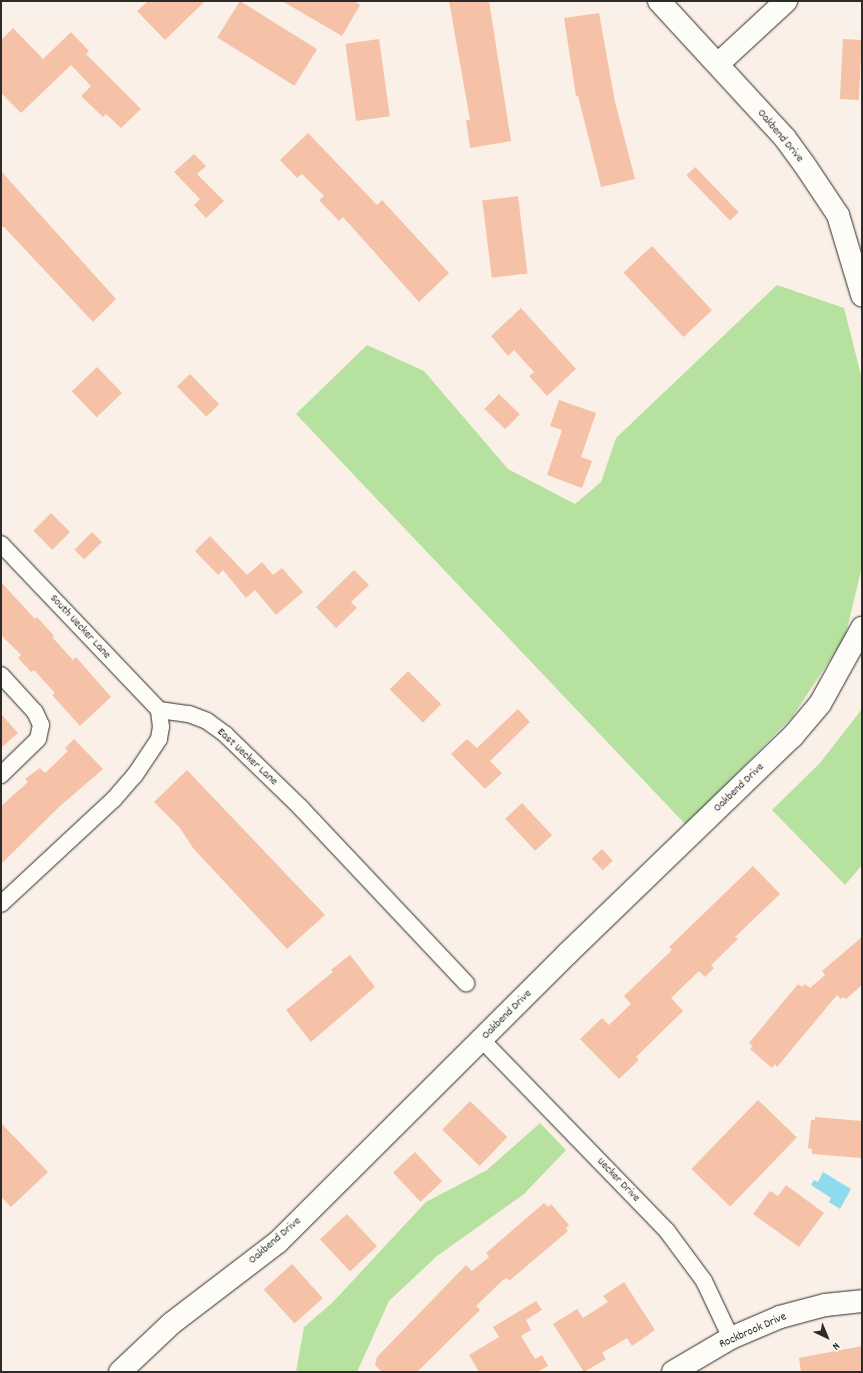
<!DOCTYPE html>
<html>
<head>
<meta charset="utf-8">
<style>
  body { margin:0 }
  #map { position:relative; width:863px; height:1373px; overflow:hidden; background:#fbf0e7; font-family:Dekko,sans-serif }
  div>[style] { position:absolute }
  [style*='--x'] { left:calc(var(--x)*1px); top:calc(var(--y)*1px); width:calc(var(--w)*1px); rotate:calc(var(--a)*1deg) }
  .green>* { inset:0; background:#b6e19e }
  .water>* { inset:0; background:#8ddbec }
  .building>* { inset:0; background:#f5c1a7; transform-origin:0 0 }
  .roads { filter:drop-shadow(0 0 1px #2b2b2b) drop-shadow(0 0 1px #2b2b2b) }
  .street>* { height:16px; margin:-8px; padding:0 8px; transform-origin:8px; border-radius:8px; background:#fdfcf7 }
  .secondary>* { height:22px; margin:-11px; padding:0 11px; transform-origin:11px; border-radius:11px; background:#fdfcf7 }
  span { translate:-50% -50%; white-space:nowrap; text-align:center; line-height:1.15; -webkit-text-stroke:3px #fdfcf7; paint-order:stroke }
  .street-label { font-size:12px; color:#2b2b2b }
  .frame { position:absolute; inset:0; border:2px solid #2b2b2b; pointer-events:none }
  .north { position:absolute; left:807px; top:1317px; width:40px; height:40px; -webkit-text-stroke:3px #fdfcf7; paint-order:stroke; rotate:136deg; font-size:11px; font-weight:700; line-height:16px; text-align:center; color:#2b2b2b }
  .north::after { content:''; display:block; margin:auto; width:14px; height:18px; background:#2b2b2b; clip-path:polygon(50% 0,100% 100%,50% 72%,0 100%) }
</style>
</head>
<body>
<div id="map">
  <div class="green">
    <i style="clip-path:polygon(777px 285px,844px 308px,862px 379px,862px 567px,845px 637px,793px 716px,686px 825px,296px 414px,367px 345px,424px 371px,508px 469px,575px 504px,601px 482px,616px 438px)"></i>
    <i style="clip-path:polygon(862px 709px,862px 865px,845px 885px,772px 810px,820px 763px)"></i>
    <i style="clip-path:polygon(540px 1123px,566px 1150px,524px 1194px,437px 1256px,389px 1301px,357px 1372px,296px 1372px,304px 1327px,332px 1303px,426px 1202px,487px 1170px)"></i>
  </div>
  <div class="water">
    <i style="clip-path:polygon(823px 1172px,851px 1189px,840px 1209px,829px 1202px,831px 1198px,811px 1185px,814px 1180px,818px 1182px)"></i>
  </div>
  <div class="building">
    <i style="clip-path:polygon(148px 1px,205px 1px,165px 40px,137px 11px)"></i>
    <i style="left:240px;top:1px;width:91px;height:43px;rotate:32deg"></i>
    <i style="clip-path:polygon(282px 1px,354px 1px,360px 5px,342px 36px)"></i>
    <i style="clip-path:polygon(449px 1px,489px 1px,511px 141px,470px 148px,466px 120px,470px 120px)"></i>
    <i style="clip-path:polygon(599px 13px,615px 102px,635px 179px,601px 187px,578px 96px,576px 96px,564px 18px)"></i>
    <i style="clip-path:polygon(13px 28px,43px 59px,71px 32px,89px 51px,86px 54px,141px 109px,121px 128px,106px 114px,103px 117px,81px 96px,91px 86px,71px 65px,21px 113px,1px 93px,1px 40px)"></i>
    <i style="left:379px;top:39px;width:78px;height:34px;rotate:82deg"></i>
    <i style="left:843px;top:39px;width:19px;height:60px;rotate:3deg"></i>
    <i style="clip-path:polygon(308px 133px,377px 205px,382px 200px,449px 273px,419px 302px,343px 217px,339px 221px,319px 200px,324px 196px,302px 174px,297px 178px,280px 160px)"></i>
    <i style="clip-path:polygon(194px 154px,206px 166px,197px 174px,224px 201px,206px 218px,194px 205px,200px 199px,174px 172px)"></i>
    <i style="left:695px;top:167px;width:63px;height:12px;rotate:46deg"></i>
    <i style="clip-path:polygon(1px 171px,116px 299px,93px 322px,4px 227px,1px 227px)"></i>
    <i style="left:518px;top:196px;width:78px;height:36px;rotate:83deg"></i>
    <i style="left:652px;top:246px;width:88px;height:39px;rotate:47deg"></i>
    <i style="clip-path:polygon(521px 308px,576px 369px,547px 396px,529px 376px,534px 372px,514px 350px,508px 356px,491px 336px)"></i>
    <i style="left:97px;top:367px;width:36px;height:35px;rotate:46deg"></i>
    <i style="left:190px;top:374px;width:42px;height:18px;rotate:46deg"></i>
    <i style="left:499px;top:394px;width:29px;height:21px;rotate:44deg"></i>
    <i style="clip-path:polygon(559px 400px,596px 413px,581px 457px,592px 461px,582px 488px,547px 475px,562px 430px,550px 426px)"></i>
    <i style="left:51px;top:513px;width:27px;height:25px;rotate:45deg"></i>
    <i style="left:92px;top:532px;width:14px;height:25px;rotate:45deg"></i>
    <i style="clip-path:polygon(210px 536px,247px 575px,262px 562px,273px 575px,282px 568px,303px 592px,276px 615px,255px 590px,246px 598px,223px 570px,218px 575px,195px 551px)"></i>
    <i style="clip-path:polygon(354px 570px,369px 585px,351px 602px,357px 608px,336px 628px,316px 607px)"></i>
    <i style="clip-path:polygon(1px 582px,35px 619px,37px 617px,54px 636px,52px 637px,73px 660px,76px 657px,111px 697px,80px 726px,52px 695px,55px 693px,34px 670px,31px 672px,18px 658px,21px 655px,1px 635px)"></i>
    <i style="left:408px;top:671px;width:47px;height:26px;rotate:45deg"></i>
    <i style="clip-path:polygon(518px 709px,530px 722px,490px 761px,502px 773px,485px 789px,451px 754px,467px 739px,477px 748px)"></i>
    <i style="clip-path:polygon(1px 714px,18px 733px,1px 748px)"></i>
    <i style="clip-path:polygon(74px 739px,103px 769px,59px 807px,1px 864px,1px 806px,28px 782px,25px 779px,40px 768px,45px 773px,68px 751px,65px 748px)"></i>
    <i style="clip-path:polygon(187px 770px,325px 915px,287px 949px,193px 848px,180px 828px,154px 802px)"></i>
    <i style="left:522px;top:803px;width:44px;height:23px;rotate:47deg"></i>
    <i style="left:602px;top:849px;width:16px;height:14px;rotate:47deg"></i>
    <i style="clip-path:polygon(753px 866px,780px 894px,735px 937px,738px 939px,711px 965px,714px 968px,705px 977px,699px 971px,671px 998px,683px 1011px,636px 1057px,639px 1060px,619px 1079px,580px 1039px,602px 1018px,609px 1025px,631px 1004px,624px 996px,672px 950px,669px 947px)"></i>
    <i style="clip-path:polygon(862px 937px,862px 985px,846px 999px,843px 997px,841px 999px,837px 995px,777px 1067px,775px 1064px,772px 1068px,750px 1049px,753px 1046px,749px 1043px,798px 984px,802px 987px,805px 984px,810px 988px,825px 975px,822px 971px)"></i>
    <i style="clip-path:polygon(350px 955px,375px 987px,311px 1042px,286px 1010px,333px 972px,331px 970px)"></i>
    <i style="left:758px;top:1100px;width:54px;height:96px;rotate:44deg"></i>
    <i style="left:470px;top:1101px;width:52px;height:40px;rotate:44deg"></i>
    <i style="clip-path:polygon(815px 1117px,862px 1121px,862px 1158px,812px 1154px,812px 1149px,808px 1148px,811px 1120px,815px 1120px)"></i>
    <i style="clip-path:polygon(1px 1123px,48px 1172px,11px 1207px,1px 1197px)"></i>
    <i style="left:415px;top:1152px;width:40px;height:30px;rotate:47deg"></i>
    <i style="clip-path:polygon(786px 1185px,824px 1213px,799px 1247px,753px 1214px,770px 1191px,778px 1196px)"></i>
    <i style="clip-path:polygon(544px 1203px,548px 1207px,551px 1204px,569px 1225px,566px 1228px,568px 1231px,509px 1281px,507px 1278px,503px 1280px,476px 1306px,480px 1310px,417px 1372px,382px 1372px,375px 1365px,377px 1357px,466px 1265px,472px 1271px,489px 1257px,486px 1253px)"></i>
    <i style="left:347px;top:1214px;width:44px;height:37px;rotate:47deg"></i>
    <i style="left:292px;top:1264px;width:46px;height:38px;rotate:48deg"></i>
    <i style="clip-path:polygon(624px 1282px,655px 1330px,632px 1346px,627px 1338px,602px 1353px,606px 1359px,584px 1372px,553px 1324px,577px 1309px,583px 1318px,608px 1302px,603px 1296px)"></i>
    <i style="clip-path:polygon(536px 1301px,542px 1310px,526px 1320px,531px 1330px,521px 1336px,535px 1359px,542px 1355px,548px 1366px,537px 1372px,479px 1372px,469px 1355px,499px 1337px,493px 1327px)"></i>
    <i style="clip-path:polygon(862px 1346px,862px 1372px,801px 1372px,799px 1358px)"></i>
  </div>
  <div class="roads">
    <div class="street">
      <i style="--x:1;--y:544;--w:229;--a:46.4"></i>
      <i style="--x:1;--y:675;--w:50;--a:47.4"></i>
      <i style="--x:35;--y:712;--w:14;--a:65"></i>
      <i style="--x:41;--y:725;--w:14;--a:102"></i>
      <i style="--x:38;--y:739;--w:52;--a:135.8"></i>
      <i style="--x:159;--y:710;--w:30;--a:8"></i>
      <i style="--x:189;--y:714;--w:19;--a:21"></i>
      <i style="--x:207;--y:721;--w:24;--a:36"></i>
      <i style="--x:226;--y:735;--w:105;--a:44.2"></i>
      <i style="--x:301;--y:808;--w:241;--a:46.7"></i>
      <i style="--x:1;--y:904;--w:154;--a:-42.9"></i>
      <i style="--x:114;--y:799;--w:32;--a:-49"></i>
      <i style="--x:135;--y:775;--w:43;--a:-56.3"></i>
      <i style="--x:159;--y:739;--w:12;--a:-81"></i>
      <i style="--x:161;--y:727;--w:17;--a:-97"></i>
      <i style="--x:482;--y:1040;--w:266;--a:45.9"></i>
      <i style="--x:667;--y:1231;--w:62;--a:53.5"></i>
      <i style="--x:704;--y:1281;--w:63;--a:64.7"></i>
    </div>
    <div class="secondary">
      <i style="--x:659;--y:1;--w:186;--a:47.4"></i>
      <i style="--x:785;--y:138;--w:32;--a:54"></i>
      <i style="--x:804;--y:164;--w:61;--a:56.3"></i>
      <i style="--x:838;--y:215;--w:84;--a:73.3"></i>
      <i style="--x:718;--y:64;--w:93;--a:-42.8"></i>
      <i style="--x:120;--y:1372;--w:71;--a:-43.3"></i>
      <i style="--x:172;--y:1323;--w:133;--a:-37.4"></i>
      <i style="--x:278;--y:1242;--w:408;--a:-44.9"></i>
      <i style="--x:567;--y:954;--w:313;--a:-44"></i>
      <i style="--x:792;--y:737;--w:43;--a:-49.7"></i>
      <i style="--x:820;--y:704;--w:87;--a:-61.1"></i>
      <i style="--x:673;--y:1372;--w:67;--a:-30.4"></i>
      <i style="--x:731;--y:1338;--w:53;--a:-23.2"></i>
      <i style="--x:780;--y:1317;--w:47;--a:-14.9"></i>
      <i style="--x:825;--y:1305;--w:37;--a:-6"></i>
    </div>
  </div>
  <div class="street-label">
    <span style="left:780px;top:136px;rotate:50deg">Oakbend Drive</span>
    <span style="left:80px;top:627px;rotate:47deg">South Uecker Lane</span>
    <span style="left:247px;top:757px;rotate:43deg">East Uecker Lane</span>
    <span style="left:739px;top:788px;rotate:-44deg">Oakbend Drive</span>
    <span style="left:507px;top:1015px;rotate:-45deg">Oakbend Drive</span>
    <span style="left:618px;top:1180px;rotate:46deg">Uecker Drive</span>
    <span style="left:275px;top:1241px;rotate:-41deg">Oakbend Drive</span>
    <span style="left:753px;top:1331px;rotate:-24deg">Rockbrook Drive</span>
  </div>
  <div class="frame"></div>
  <div class="north">N</div>
</div>
</body>
</html>
